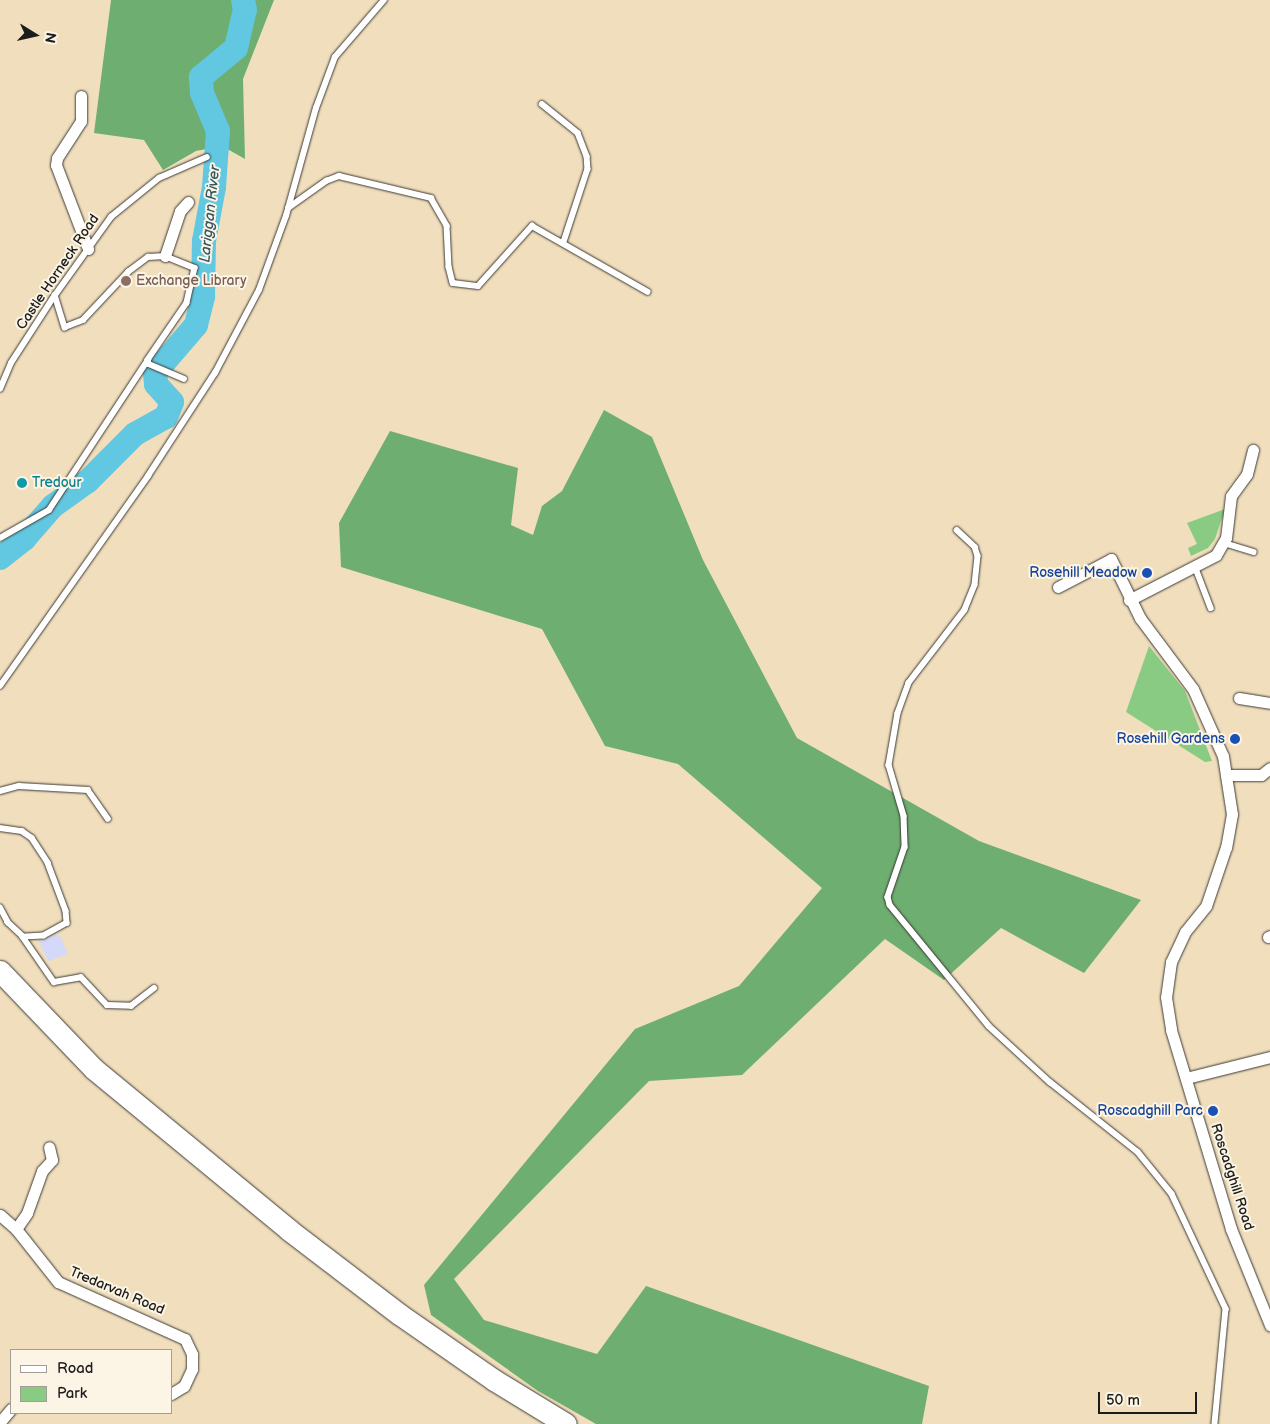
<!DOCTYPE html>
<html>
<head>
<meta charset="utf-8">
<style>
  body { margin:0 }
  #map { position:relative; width:1270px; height:1424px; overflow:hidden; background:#f0debd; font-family:"Balsamiq Sans",sans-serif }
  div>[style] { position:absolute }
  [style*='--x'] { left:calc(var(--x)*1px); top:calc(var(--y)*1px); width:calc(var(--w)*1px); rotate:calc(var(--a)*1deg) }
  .built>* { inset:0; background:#d4d8f9 }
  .green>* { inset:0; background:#89cb83 }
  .forest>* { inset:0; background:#6eaf71 }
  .river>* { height:24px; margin:-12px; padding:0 12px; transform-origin:12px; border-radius:12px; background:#62c7e0 }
  .roads { filter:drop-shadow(0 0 1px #3c3934) drop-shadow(0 0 1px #3c3934) }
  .lane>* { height:5.5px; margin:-2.75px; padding:0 2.75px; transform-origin:2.75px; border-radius:2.75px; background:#fff }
  .street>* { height:11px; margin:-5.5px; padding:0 5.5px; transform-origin:5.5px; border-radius:5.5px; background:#fff }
  .highway>* { height:21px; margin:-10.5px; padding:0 10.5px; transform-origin:10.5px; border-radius:10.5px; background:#fff }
  .dots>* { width:14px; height:14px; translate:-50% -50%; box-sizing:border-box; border:2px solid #fcf5e5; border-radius:50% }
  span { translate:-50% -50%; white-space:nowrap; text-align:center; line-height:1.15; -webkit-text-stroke:4px #fcf5e5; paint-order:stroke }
  .street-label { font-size:14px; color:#1c1c1c }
  .education-label { font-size:14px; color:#785e54 }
  .left { translate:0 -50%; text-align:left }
  .culture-label { font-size:14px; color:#0d838f }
  .transit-label { font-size:14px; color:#164399 }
  .right { translate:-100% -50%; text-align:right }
  .water-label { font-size:15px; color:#345861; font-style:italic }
  .legend { position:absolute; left:10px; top:1349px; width:162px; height:65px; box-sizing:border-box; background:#fcf5e5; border:1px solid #a29e95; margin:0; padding:6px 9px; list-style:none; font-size:15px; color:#1c1c1c }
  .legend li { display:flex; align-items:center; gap:10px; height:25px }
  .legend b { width:25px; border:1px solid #a29e95 }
  .north { position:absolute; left:10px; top:10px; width:50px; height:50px; -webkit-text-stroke:4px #fcf5e5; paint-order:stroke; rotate:100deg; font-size:14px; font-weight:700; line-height:20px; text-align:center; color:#1c1c1c }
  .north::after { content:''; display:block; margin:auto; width:18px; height:22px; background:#1c1c1c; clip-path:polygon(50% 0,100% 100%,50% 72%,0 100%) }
  .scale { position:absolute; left:1098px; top:1392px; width:99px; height:22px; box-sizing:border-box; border:2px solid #1c1c1c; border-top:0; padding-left:6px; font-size:15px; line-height:18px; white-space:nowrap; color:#1c1c1c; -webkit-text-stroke:4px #fcf5e5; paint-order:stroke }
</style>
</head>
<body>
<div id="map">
  <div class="built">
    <i style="clip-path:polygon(59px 934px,68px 954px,48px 961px,39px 941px)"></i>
  </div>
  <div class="green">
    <i style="clip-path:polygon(1225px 509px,1215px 539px,1208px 548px,1191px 556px,1188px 548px,1197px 544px,1187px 523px)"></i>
    <i style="clip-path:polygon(1149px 646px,1185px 691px,1212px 761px,1205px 762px,1126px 712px)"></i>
  </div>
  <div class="forest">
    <i style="clip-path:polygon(111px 0,274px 0,243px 79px,245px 159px,222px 146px,196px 151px,163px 170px,144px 140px,94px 133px)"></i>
    <i style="clip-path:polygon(604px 410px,652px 437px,703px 560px,797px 738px,979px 841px,1141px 900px,1084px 973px,1001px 928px,944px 980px,885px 939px,742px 1075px,649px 1081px,454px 1279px,484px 1320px,597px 1354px,646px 1286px,929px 1386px,922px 1424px,596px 1424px,538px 1391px,431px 1315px,424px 1285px,635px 1029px,739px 986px,822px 888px,678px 764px,605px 746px,542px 629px,341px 567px,339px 523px,390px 431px,518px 468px,511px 525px,533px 535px,542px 506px,562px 491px)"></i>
  </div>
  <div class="river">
    <i style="--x:0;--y:558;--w:31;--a:-38"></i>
    <i style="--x:24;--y:539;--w:44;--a:-48.7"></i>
    <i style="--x:53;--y:506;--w:43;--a:-35.5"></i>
    <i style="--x:88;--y:481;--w:66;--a:-45"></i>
    <i style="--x:135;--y:434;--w:35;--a:-29"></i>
    <i style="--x:166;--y:417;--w:16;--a:-68"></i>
    <i style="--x:172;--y:402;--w:24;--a:-132"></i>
    <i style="--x:156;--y:384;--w:11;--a:-95"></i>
    <i style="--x:155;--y:373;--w:63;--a:-49.5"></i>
    <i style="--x:196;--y:325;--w:30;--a:-76"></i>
    <i style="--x:203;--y:296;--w:55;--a:-89"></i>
    <i style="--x:204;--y:241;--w:55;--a:-79.5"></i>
    <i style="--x:214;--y:187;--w:56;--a:-85.9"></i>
    <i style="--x:218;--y:131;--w:41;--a:-112.8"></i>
    <i style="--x:202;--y:93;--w:16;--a:-94"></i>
    <i style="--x:201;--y:77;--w:45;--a:-39.6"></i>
    <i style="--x:236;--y:48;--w:39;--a:-77"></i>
    <i style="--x:245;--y:10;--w:10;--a:-101"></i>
  </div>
  <div class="roads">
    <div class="lane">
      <i style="--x:542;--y:104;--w:46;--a:38.9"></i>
      <i style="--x:578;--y:133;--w:25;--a:69"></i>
      <i style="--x:587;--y:156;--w:13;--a:86"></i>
      <i style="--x:588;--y:169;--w:77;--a:108.2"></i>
      <i style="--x:288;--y:208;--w:47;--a:-35.4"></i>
      <i style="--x:326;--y:181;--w:14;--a:-21"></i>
      <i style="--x:339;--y:176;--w:95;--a:13.4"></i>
      <i style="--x:431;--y:198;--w:32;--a:60"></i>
      <i style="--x:447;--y:226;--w:41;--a:87.2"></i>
      <i style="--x:449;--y:267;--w:16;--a:76"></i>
      <i style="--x:453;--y:283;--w:25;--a:7"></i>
      <i style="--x:478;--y:286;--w:81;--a:-48"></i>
      <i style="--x:532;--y:226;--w:133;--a:29.6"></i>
      <i style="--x:55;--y:295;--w:34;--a:73"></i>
      <i style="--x:65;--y:327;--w:19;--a:-21"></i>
      <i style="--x:83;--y:320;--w:66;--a:-46.8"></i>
      <i style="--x:128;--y:272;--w:25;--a:-37"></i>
      <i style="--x:148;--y:257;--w:17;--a:-3"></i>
      <i style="--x:165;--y:256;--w:32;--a:22"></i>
      <i style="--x:195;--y:268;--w:36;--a:103"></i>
      <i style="--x:187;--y:303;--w:69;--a:124.4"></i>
      <i style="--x:148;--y:360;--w:4;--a:76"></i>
      <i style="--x:149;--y:364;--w:38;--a:23"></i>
      <i style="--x:0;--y:389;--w:28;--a:-67"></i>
      <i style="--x:11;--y:363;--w:81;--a:-57.1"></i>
      <i style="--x:55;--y:295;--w:96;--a:-54.3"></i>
      <i style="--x:111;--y:217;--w:62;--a:-39.1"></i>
      <i style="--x:159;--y:178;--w:52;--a:-23.6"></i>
      <i style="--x:957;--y:530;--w:25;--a:43"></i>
      <i style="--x:975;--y:547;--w:9;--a:72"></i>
      <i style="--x:978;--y:556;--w:29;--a:96"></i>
      <i style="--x:975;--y:585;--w:27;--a:112"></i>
      <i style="--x:965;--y:610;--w:92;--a:127.5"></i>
      <i style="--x:909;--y:683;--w:32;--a:110"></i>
      <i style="--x:898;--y:713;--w:53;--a:99.8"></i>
      <i style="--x:889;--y:765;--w:53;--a:73.6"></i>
      <i style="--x:904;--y:816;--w:31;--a:88"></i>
      <i style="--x:905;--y:847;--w:53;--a:108.8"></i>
      <i style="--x:888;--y:897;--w:8;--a:76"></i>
      <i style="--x:890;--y:905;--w:156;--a:50.7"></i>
      <i style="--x:989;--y:1026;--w:83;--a:42.6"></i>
      <i style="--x:1050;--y:1082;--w:112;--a:38.5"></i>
      <i style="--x:1138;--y:1152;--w:54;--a:51"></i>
      <i style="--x:1172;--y:1194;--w:127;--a:64.8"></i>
      <i style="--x:1226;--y:1309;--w:116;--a:95.5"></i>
      <i style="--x:0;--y:538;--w:56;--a:-29.7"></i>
      <i style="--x:49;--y:510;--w:180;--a:-56.6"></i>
      <i style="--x:1224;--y:543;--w:31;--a:17"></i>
      <i style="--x:1195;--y:566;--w:45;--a:69.1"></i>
      <i style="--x:0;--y:686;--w:257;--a:-54.8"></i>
      <i style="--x:148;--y:476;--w:123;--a:-57"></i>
      <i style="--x:215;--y:373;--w:94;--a:-62.1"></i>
      <i style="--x:259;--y:290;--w:79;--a:-70"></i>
      <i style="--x:286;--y:216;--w:112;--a:-74.5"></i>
      <i style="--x:316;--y:108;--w:54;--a:-69.6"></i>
      <i style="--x:335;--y:57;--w:75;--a:-49.3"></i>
      <i style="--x:0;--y:791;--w:20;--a:-15"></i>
      <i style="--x:19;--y:786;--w:69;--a:3.3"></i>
      <i style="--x:88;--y:790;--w:35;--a:55"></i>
      <i style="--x:0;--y:828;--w:22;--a:8"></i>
      <i style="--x:22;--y:831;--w:12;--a:35"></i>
      <i style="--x:32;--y:838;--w:30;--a:57"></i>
      <i style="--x:48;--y:863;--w:51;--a:69.4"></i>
      <i style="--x:66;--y:911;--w:12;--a:85"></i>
      <i style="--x:67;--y:923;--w:26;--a:151"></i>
      <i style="--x:44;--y:936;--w:21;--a:177"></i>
      <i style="--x:23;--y:937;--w:21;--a:-137"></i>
      <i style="--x:8;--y:923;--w:17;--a:-118"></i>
      <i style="--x:23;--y:937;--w:55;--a:55.4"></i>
      <i style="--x:54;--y:982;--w:27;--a:-10"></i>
      <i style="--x:81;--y:977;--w:38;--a:47"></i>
      <i style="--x:107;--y:1005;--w:24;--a:2"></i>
      <i style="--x:131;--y:1006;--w:29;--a:-38"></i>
    </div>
    <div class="street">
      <i style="--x:81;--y:96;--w:25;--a:90"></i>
      <i style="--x:81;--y:121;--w:44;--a:123"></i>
      <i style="--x:57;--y:158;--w:7;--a:98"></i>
      <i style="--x:56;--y:165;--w:90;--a:69.1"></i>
      <i style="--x:165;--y:256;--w:47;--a:-71.6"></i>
      <i style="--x:180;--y:211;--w:12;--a:-48"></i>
      <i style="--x:1058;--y:587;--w:60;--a:-27.8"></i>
      <i style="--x:1111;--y:559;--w:66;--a:63.8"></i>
      <i style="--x:1140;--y:618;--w:89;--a:53.3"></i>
      <i style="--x:1193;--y:689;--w:73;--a:65.9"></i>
      <i style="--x:1223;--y:756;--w:59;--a:81.2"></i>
      <i style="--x:1232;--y:814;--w:34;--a:100"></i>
      <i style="--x:1226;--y:847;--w:62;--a:108.7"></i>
      <i style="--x:1206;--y:906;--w:33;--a:129"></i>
      <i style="--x:1185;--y:932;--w:33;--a:115"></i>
      <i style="--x:1171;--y:962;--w:35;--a:98"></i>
      <i style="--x:1166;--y:997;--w:33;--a:81"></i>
      <i style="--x:1171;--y:1030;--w:208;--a:73.2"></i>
      <i style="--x:1231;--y:1229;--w:104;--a:67.9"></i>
      <i style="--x:1129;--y:600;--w:98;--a:-27.3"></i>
      <i style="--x:1216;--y:555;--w:20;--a:-60"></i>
      <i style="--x:1226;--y:538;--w:42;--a:-83.2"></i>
      <i style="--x:1231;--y:496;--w:27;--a:-54"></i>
      <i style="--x:1247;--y:474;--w:25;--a:-76"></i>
      <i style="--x:1239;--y:698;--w:31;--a:9"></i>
      <i style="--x:1226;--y:775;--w:35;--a:0"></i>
      <i style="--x:1261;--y:775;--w:11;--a:-38"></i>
      <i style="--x:1268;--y:937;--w:2;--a:-27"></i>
      <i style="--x:1186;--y:1078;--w:87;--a:-14"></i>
      <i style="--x:0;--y:1215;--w:21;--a:41"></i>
      <i style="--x:16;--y:1229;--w:68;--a:51.6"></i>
      <i style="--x:58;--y:1282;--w:139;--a:24.2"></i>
      <i style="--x:185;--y:1339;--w:17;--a:65"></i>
      <i style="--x:192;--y:1354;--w:15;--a:90"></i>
      <i style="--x:192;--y:1369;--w:19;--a:115"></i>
      <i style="--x:184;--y:1386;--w:15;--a:148"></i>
      <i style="--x:16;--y:1229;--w:19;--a:-55"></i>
      <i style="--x:27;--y:1213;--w:45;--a:-70.3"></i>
      <i style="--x:42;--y:1171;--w:15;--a:-48"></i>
      <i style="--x:52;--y:1160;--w:13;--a:-103"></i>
      <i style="--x:0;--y:1422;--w:17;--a:-50"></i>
    </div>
    <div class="highway">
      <i style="--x:0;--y:971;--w:136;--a:46.2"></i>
      <i style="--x:94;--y:1069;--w:253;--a:39.5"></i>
      <i style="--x:289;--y:1230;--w:138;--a:37.4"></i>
      <i style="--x:399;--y:1314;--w:116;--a:34.8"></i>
      <i style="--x:494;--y:1380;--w:84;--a:31.4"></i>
    </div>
  </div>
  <div class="dots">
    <i style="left:126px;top:281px;background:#8d6e63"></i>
    <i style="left:22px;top:483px;background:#0f9aa8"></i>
    <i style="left:1147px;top:573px;background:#1a4fb4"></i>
    <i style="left:1235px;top:739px;background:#1a4fb4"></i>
    <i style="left:1213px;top:1111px;background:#1a4fb4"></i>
  </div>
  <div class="street-label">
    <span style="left:58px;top:272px;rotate:-56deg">Castle Horneck Road</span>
    <span style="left:1232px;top:1177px;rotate:72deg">Roscadghill Road</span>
    <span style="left:117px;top:1291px;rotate:23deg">Tredarvah Road</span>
  </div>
  <div class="education-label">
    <span class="left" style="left:136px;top:281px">Exchange Library</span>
  </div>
  <div class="culture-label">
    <span class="left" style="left:32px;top:483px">Tredour</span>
  </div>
  <div class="transit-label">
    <span class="right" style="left:1137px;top:573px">Rosehill Meadow</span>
    <span class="right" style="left:1225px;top:739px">Rosehill Gardens</span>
    <span class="right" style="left:1203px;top:1111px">Roscadghill Parc</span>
  </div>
  <div class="water-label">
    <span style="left:210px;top:214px;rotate:-84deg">Lariggan River</span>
  </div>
  <ul class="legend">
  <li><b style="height:6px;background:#fff"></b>Road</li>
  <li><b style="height:14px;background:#89cb83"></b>Park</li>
  </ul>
  <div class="north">N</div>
  <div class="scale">50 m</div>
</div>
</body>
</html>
